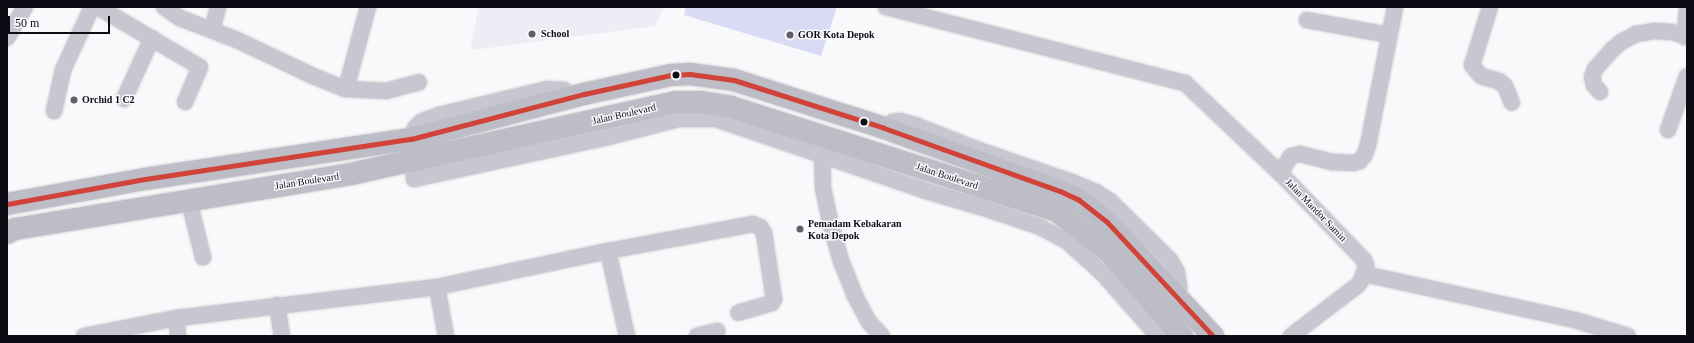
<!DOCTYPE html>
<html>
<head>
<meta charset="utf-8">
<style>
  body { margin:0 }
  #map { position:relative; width:1694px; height:343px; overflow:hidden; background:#f9f9fc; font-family:Georgia,serif }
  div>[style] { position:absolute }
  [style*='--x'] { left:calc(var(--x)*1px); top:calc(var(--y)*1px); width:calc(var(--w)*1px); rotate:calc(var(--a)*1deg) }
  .built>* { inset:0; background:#ededf6 }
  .green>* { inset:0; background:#d9daf4 }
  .roads { filter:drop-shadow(0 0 1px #d4d4d6) drop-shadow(0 0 1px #d4d4d6) }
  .street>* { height:16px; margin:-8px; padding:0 8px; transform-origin:8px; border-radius:8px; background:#c6c7d0 }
  .secondary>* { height:22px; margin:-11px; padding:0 11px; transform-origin:11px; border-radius:11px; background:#bdbdc7 }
  .bus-1>* { height:5px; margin:-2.5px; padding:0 2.5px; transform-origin:2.5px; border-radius:2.5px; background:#d14338 }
  .dots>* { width:11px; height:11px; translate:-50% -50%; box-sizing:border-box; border:2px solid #f8f8fd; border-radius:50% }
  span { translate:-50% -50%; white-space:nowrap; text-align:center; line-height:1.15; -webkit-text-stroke:3px #f8f8fd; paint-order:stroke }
  .poi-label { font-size:10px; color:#0c0c14; font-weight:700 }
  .left { translate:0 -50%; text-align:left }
  .street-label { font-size:10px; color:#0c0c14 }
  .frame { position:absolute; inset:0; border:8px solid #0c0c14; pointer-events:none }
  .scale { position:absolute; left:8px; top:16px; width:102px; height:18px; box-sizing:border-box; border:2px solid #0c0c14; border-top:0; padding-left:5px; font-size:12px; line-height:14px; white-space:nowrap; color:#0c0c14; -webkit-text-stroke:3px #f8f8fd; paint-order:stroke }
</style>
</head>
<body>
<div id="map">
  <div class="built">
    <i style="clip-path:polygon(479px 7px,664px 7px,655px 26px,473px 50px,471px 43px)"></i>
  </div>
  <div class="green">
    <i style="clip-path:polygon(686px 7px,837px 7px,821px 56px,684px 15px)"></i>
  </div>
  <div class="roads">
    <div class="street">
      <i style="--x:98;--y:7;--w:118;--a:30.5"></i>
      <i style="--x:200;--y:67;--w:38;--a:113"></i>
      <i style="--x:164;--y:7;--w:19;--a:35"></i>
      <i style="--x:180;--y:18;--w:61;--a:21.1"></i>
      <i style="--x:237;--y:40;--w:84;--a:25.3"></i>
      <i style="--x:313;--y:76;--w:35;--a:22"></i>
      <i style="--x:346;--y:89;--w:40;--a:2.9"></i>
      <i style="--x:386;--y:91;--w:34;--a:-15"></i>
      <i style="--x:886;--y:7;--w:309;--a:14.3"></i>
      <i style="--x:1185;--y:83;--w:131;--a:43.5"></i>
      <i style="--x:1490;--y:7;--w:61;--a:107.2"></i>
      <i style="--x:1472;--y:65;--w:14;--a:51"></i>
      <i style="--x:1481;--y:76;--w:19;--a:16"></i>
      <i style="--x:1499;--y:81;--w:8;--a:40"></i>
      <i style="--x:1505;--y:86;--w:18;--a:68"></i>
      <i style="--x:1307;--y:20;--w:83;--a:10.4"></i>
      <i style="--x:212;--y:30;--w:24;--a:-75"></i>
      <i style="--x:1685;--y:37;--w:30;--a:-86"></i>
      <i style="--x:7;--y:38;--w:36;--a:-60"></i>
      <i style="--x:346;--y:89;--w:85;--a:-75"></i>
      <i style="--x:1600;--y:92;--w:9;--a:-131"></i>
      <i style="--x:1594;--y:85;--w:8;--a:-104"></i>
      <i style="--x:1592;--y:77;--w:9;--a:-69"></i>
      <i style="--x:1595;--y:69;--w:27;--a:-48"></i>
      <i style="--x:1613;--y:49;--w:11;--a:-41"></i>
      <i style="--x:1621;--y:42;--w:17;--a:-28"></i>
      <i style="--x:1636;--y:34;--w:18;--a:-9"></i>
      <i style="--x:1654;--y:31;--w:18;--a:3"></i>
      <i style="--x:1672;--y:32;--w:16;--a:18"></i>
      <i style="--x:572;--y:97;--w:11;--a:-139"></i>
      <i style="--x:564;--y:90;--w:17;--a:-177"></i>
      <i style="--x:547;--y:89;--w:111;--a:166.5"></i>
      <i style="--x:439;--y:115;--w:19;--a:159"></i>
      <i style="--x:421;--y:122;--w:8;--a:135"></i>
      <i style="--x:415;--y:128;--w:12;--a:110"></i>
      <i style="--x:411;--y:139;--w:40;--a:85.7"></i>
      <i style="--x:414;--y:179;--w:198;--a:-12.2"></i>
      <i style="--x:608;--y:137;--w:73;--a:-14.2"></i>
      <i style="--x:679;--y:119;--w:37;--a:0"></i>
      <i style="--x:716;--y:119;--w:219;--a:18.9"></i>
      <i style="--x:923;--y:190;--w:67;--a:16.5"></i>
      <i style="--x:987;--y:209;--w:56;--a:18.8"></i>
      <i style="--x:1040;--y:227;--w:32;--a:28"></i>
      <i style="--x:1068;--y:242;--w:47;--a:42.4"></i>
      <i style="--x:1103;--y:274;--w:83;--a:48.4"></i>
      <i style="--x:124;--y:99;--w:67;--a:-65.3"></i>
      <i style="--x:54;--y:111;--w:42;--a:-77.6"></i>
      <i style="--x:63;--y:70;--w:69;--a:-65.3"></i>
      <i style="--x:884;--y:128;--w:11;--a:-34"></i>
      <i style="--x:893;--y:122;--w:7;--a:-8"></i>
      <i style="--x:900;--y:121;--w:16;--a:15"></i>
      <i style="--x:915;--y:125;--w:66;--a:21.5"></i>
      <i style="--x:976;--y:149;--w:102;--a:19"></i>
      <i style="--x:1072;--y:182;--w:26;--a:23"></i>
      <i style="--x:1096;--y:192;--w:17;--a:33"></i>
      <i style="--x:1110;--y:201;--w:84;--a:44.5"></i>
      <i style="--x:1170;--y:260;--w:14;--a:60"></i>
      <i style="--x:1177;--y:272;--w:14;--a:82"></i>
      <i style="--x:1179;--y:286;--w:11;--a:95"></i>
      <i style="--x:1668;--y:130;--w:57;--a:-70.6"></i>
      <i style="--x:822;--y:147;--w:41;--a:88.6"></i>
      <i style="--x:823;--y:188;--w:35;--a:78"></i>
      <i style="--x:830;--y:222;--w:41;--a:74.2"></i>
      <i style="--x:841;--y:261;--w:35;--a:68"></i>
      <i style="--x:854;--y:294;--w:32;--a:62"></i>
      <i style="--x:869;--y:322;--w:19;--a:47"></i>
      <i style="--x:189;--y:201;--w:58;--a:76"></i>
      <i style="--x:1364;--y:274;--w:216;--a:12.3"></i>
      <i style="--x:1575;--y:320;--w:55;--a:16.8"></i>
      <i style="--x:437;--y:287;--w:175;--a:-11.9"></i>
      <i style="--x:277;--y:305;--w:31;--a:81"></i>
      <i style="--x:177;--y:318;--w:18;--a:87"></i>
      <i style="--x:84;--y:336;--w:95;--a:-11"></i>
      <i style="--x:177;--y:318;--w:262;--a:-6.8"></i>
      <i style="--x:437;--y:287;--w:50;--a:79.6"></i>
      <i style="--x:627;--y:336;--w:87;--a:-102.6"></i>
      <i style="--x:608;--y:251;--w:147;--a:-10.5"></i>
      <i style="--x:753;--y:224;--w:8;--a:23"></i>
      <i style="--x:760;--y:227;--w:7;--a:56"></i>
      <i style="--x:764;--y:233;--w:67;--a:81.4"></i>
      <i style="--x:774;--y:299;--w:4;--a:117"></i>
      <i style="--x:772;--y:303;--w:35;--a:164"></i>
      <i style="--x:697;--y:336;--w:21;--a:-14"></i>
      <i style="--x:1291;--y:336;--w:84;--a:-37.3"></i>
      <i style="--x:1358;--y:285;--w:7;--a:-56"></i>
      <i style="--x:1362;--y:279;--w:14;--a:-73"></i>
      <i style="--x:1366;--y:266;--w:6;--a:-108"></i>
      <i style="--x:1364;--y:260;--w:121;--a:-134"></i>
      <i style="--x:1280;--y:173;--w:20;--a:-57"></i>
      <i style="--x:1291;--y:156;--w:9;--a:-13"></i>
      <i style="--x:1300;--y:154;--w:34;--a:14"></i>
      <i style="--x:1333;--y:162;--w:20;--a:3"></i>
      <i style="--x:1353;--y:163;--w:7;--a:-16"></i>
      <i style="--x:1360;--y:161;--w:6;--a:-51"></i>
      <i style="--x:1364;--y:156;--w:12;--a:-70"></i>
      <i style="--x:1368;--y:145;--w:141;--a:-78.9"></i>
    </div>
    <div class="secondary">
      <i style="--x:7;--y:204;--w:140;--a:-10.3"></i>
      <i style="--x:145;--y:179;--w:269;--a:-8.6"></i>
      <i style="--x:411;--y:139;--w:179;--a:-14.6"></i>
      <i style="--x:584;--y:94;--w:89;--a:-12.3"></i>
      <i style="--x:671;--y:75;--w:19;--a:-3"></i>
      <i style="--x:690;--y:74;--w:44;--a:7.8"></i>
      <i style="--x:734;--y:80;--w:157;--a:17.7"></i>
      <i style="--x:884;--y:128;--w:187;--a:19.7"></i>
      <i style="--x:1060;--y:191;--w:21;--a:25"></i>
      <i style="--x:1079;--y:200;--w:36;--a:38"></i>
      <i style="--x:1107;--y:222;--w:156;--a:47.1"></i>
      <i style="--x:7;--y:233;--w:9;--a:-27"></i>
      <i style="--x:15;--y:229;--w:340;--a:-9.3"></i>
      <i style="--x:351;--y:174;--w:333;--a:-12.5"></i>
      <i style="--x:676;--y:102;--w:25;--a:0"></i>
      <i style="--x:701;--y:102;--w:30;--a:9"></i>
      <i style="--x:731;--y:107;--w:342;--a:17.7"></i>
      <i style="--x:1057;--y:211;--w:66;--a:38.3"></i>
      <i style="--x:1109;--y:252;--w:111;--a:49"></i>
    </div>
  </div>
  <div class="bus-1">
    <i style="--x:7;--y:204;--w:140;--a:-10.3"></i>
    <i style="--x:145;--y:179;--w:269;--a:-8.6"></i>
    <i style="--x:411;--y:139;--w:179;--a:-14.6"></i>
    <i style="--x:584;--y:94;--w:89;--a:-12.3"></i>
    <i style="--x:671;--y:75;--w:19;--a:-3"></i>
    <i style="--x:690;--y:74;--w:44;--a:7.8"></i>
    <i style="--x:734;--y:80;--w:157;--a:17.7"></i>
    <i style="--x:884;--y:128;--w:187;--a:19.7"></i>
    <i style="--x:1060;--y:191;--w:21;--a:25"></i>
    <i style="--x:1079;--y:200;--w:36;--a:38"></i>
    <i style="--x:1107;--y:222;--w:156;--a:47.1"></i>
  </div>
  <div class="dots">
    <i style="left:532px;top:34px;background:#5f5f65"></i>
    <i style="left:790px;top:35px;background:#5f5f65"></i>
    <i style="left:676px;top:75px;background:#0c0c14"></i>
    <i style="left:74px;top:100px;background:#5f5f65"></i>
    <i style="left:864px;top:122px;background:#0c0c14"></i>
    <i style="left:800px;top:229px;background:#5f5f65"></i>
  </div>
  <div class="poi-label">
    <span class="left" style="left:541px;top:34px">School</span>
    <span class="left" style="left:798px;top:35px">GOR Kota Depok</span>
    <span class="left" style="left:82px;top:100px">Orchid 1 C2</span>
    <span class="left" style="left:808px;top:229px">Pemadam Kebakaran<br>Kota Depok</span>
  </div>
  <div class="street-label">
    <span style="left:624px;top:114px;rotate:-13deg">Jalan Boulevard</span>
    <span style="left:947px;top:176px;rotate:18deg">Jalan Boulevard</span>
    <span style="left:307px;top:181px;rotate:-9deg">Jalan Boulevard</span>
    <span style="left:1316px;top:210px;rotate:46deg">Jalan Mandor Samin</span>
  </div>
  <div class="frame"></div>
  <div class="scale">50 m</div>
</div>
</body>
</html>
